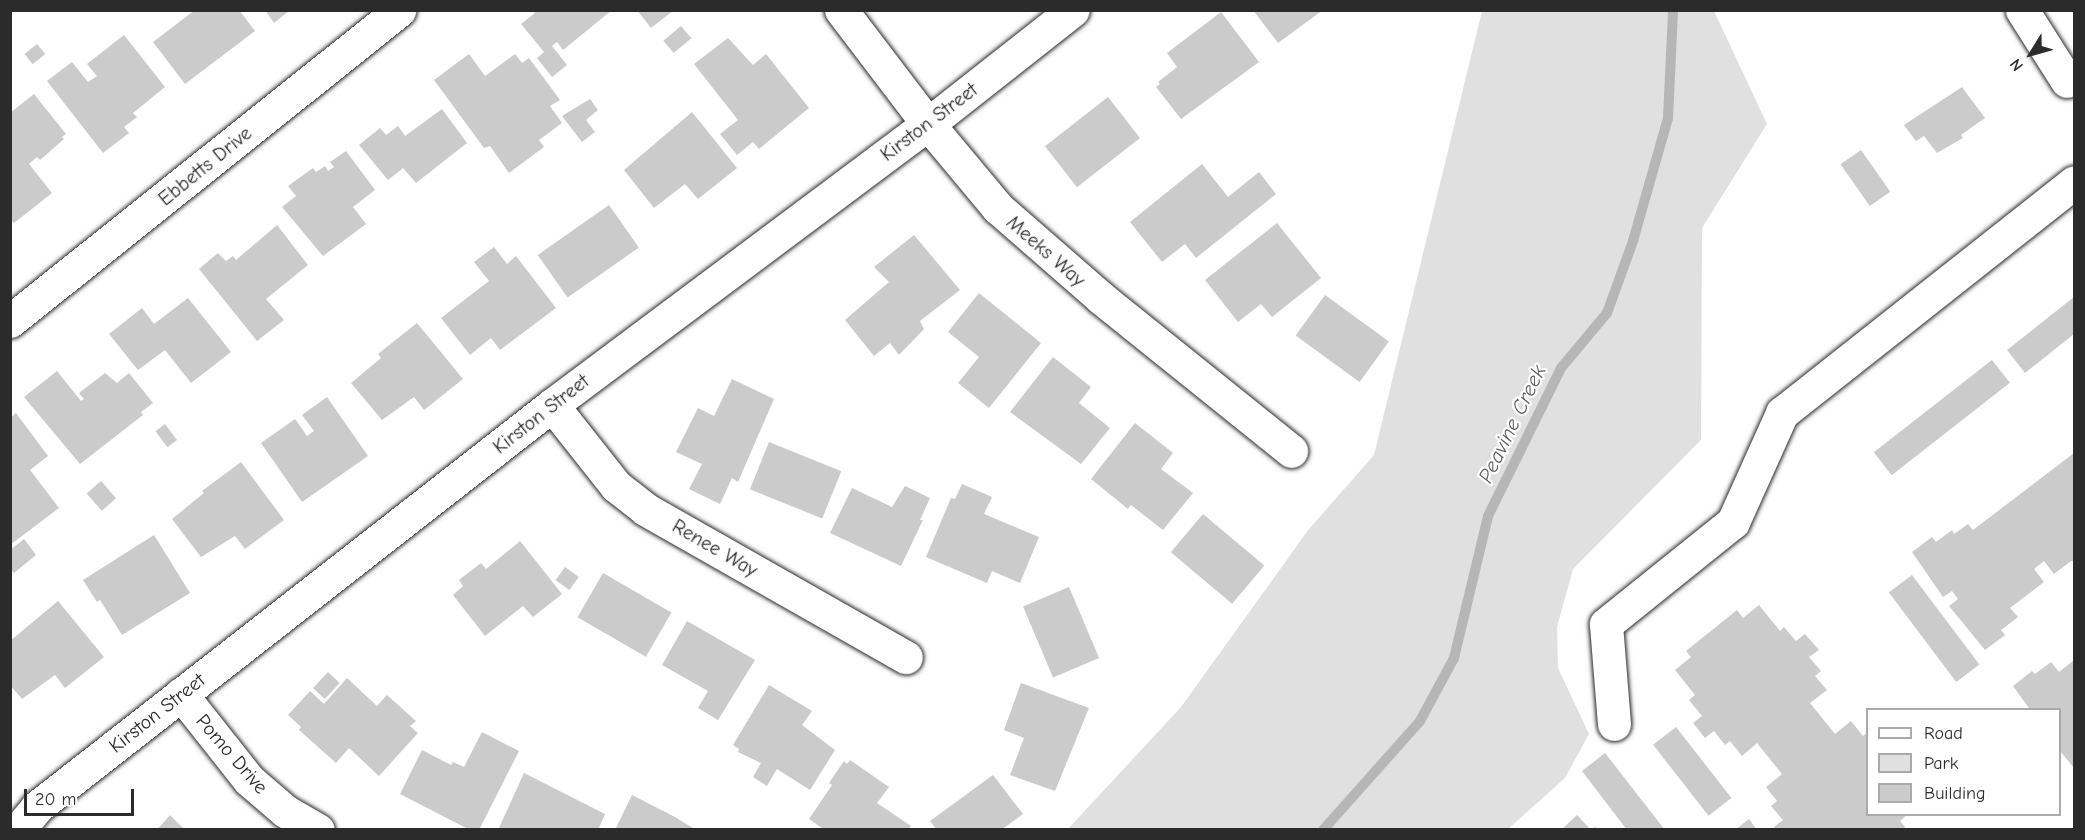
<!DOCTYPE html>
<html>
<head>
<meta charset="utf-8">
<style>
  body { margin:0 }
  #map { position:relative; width:2085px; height:840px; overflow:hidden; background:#fff; font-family:"Comic Neue",sans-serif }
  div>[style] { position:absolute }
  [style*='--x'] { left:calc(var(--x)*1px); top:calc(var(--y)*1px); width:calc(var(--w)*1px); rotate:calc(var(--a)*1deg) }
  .green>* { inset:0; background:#e0e0e0 }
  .stream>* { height:10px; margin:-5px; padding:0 5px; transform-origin:5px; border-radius:5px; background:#b6b6b6 }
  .building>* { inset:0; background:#cbcbcb; transform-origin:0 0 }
  .roads { filter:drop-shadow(0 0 2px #2b2b2b) drop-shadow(0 0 2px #2b2b2b) }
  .minor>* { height:33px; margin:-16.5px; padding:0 16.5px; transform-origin:16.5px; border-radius:16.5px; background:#fff }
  span { translate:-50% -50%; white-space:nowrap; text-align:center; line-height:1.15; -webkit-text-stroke:4.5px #fff; paint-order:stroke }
  .street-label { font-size:20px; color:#2b2b2b }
  .water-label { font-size:21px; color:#5c5c5c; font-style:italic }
  .frame { position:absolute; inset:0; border:12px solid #2b2b2b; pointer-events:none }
  .legend { position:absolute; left:1866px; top:708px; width:195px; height:108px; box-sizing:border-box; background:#fff; border:2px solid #aaa; margin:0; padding:8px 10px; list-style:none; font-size:18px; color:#2b2b2b }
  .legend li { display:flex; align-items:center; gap:12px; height:30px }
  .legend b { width:30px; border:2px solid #aaa }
  .north { position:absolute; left:2001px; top:24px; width:60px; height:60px; -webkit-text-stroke:4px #fff; paint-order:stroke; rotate:233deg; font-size:16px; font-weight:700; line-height:24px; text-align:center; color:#2b2b2b }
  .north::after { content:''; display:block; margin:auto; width:21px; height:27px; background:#2b2b2b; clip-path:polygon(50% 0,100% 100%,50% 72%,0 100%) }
  .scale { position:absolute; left:24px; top:789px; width:110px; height:27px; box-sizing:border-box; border:3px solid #2b2b2b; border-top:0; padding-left:8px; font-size:18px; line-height:21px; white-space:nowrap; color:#2b2b2b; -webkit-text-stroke:4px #fff; paint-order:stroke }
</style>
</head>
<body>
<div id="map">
  <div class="green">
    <i style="clip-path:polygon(1482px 11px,1714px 11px,1767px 124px,1702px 228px,1701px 440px,1573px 569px,1557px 627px,1558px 668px,1589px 734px,1565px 778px,1508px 829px,1068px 829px,1181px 707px,1309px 529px,1374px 455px)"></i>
  </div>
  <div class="stream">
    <i style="--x:1323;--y:830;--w:146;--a:-48.3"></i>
    <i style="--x:1420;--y:721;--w:72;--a:-61.6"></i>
    <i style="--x:1454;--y:658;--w:146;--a:-76.5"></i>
    <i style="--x:1488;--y:516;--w:165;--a:-63.7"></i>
    <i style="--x:1561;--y:368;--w:72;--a:-50.1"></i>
    <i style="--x:1607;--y:313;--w:77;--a:-70.1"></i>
    <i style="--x:1633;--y:241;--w:128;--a:-74.1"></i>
    <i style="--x:1668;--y:118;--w:108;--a:-87.3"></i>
  </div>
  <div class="building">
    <i style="clip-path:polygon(195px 10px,239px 10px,255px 31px,185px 84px,153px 42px)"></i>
    <i style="clip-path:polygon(265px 10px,290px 10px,274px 23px)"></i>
    <i style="clip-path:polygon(533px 10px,612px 10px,563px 50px,557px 42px,552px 46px,567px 65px,552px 77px,537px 58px,544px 52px,521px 24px,535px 13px)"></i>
    <i style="clip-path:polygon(637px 10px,674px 10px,651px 28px)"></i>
    <i style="clip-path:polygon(1253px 10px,1323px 10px,1278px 43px)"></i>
    <i style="clip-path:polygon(1221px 12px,1259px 62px,1181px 119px,1156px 87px,1160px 84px,1158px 82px,1177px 67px,1167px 53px)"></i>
    <i style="left:681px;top:26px;width:16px;height:23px;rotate:50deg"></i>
    <i style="clip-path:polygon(124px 35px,165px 87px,133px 113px,137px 117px,124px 127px,129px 133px,103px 153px,47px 81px,72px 62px,88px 82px,97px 76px,87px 64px)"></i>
    <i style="clip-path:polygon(728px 38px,753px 65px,766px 54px,809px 108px,759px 149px,753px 142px,737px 155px,720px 134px,738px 120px,694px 64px)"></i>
    <i style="left:37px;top:44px;width:13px;height:16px;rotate:51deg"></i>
    <i style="clip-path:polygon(469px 54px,485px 76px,515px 54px,522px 63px,529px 58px,560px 100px,550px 106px,562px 123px,539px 140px,544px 147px,509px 173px,490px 146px,484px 148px,434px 80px)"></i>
    <i style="clip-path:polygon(1962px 87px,1985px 118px,1961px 135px,1963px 138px,1937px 153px,1924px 136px,1916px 141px,1904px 125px)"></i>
    <i style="clip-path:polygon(34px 94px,66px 134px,62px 137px,64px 139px,40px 160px,37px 157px,29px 164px,52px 193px,14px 223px,10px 219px,10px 113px)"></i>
    <i style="left:1108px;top:97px;width:52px;height:80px;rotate:52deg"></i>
    <i style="clip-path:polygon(590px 99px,598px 110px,586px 120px,595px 132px,582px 142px,562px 116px)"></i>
    <i style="clip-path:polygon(442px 109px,467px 143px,416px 183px,403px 168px,388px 180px,359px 145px,380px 128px,386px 135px,398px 126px,405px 136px)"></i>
    <i style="clip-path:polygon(692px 112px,737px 168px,698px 199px,685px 184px,654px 208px,624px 170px)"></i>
    <i style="left:1861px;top:150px;width:51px;height:25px;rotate:55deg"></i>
    <i style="clip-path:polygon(346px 151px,375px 190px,353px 207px,366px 224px,323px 256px,282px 207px,296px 196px,288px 186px,313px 168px,316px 172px,325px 166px,328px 171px,334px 167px,330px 162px)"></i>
    <i style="clip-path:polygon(1202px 164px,1228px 197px,1259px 172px,1276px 194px,1196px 258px,1185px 244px,1162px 262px,1130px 222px)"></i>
    <i style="left:609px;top:205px;width:52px;height:87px;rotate:55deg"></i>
    <i style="clip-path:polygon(1277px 223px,1321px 278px,1272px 317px,1261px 304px,1238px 322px,1205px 280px)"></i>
    <i style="clip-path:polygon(277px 225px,308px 265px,266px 299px,284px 320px,257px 341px,199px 269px,218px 253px,226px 261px,233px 256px,236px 260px)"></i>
    <i style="clip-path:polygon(914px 235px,960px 290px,920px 321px,924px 329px,899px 355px,890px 343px,874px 356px,845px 320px,889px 282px,874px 267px)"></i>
    <i style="clip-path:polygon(494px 247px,507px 264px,516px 256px,556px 308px,500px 350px,491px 338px,470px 355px,441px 318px,489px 281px,474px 262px)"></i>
    <i style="clip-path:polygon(979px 293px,1041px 343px,989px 408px,958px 383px,979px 357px,948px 332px)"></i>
    <i style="left:1325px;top:295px;width:79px;height:50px;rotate:36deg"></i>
    <i style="clip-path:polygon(2074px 297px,2074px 334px,2025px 373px,2007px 350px)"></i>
    <i style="clip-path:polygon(188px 298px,231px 352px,191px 383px,165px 350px,138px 370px,109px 334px,142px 308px,154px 324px)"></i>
    <i style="clip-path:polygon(417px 323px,463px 379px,424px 410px,414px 397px,382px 420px,351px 383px,381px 358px,378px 354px)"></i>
    <i style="clip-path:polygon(1053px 357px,1091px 387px,1079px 403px,1110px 428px,1081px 464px,1010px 412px)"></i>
    <i style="left:1992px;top:360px;width:29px;height:150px;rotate:52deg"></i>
    <i style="clip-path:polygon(57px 371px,81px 401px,84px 399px,79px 393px,105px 373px,117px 383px,129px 373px,153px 403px,141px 412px,143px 415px,80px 464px,24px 397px)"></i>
    <i style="clip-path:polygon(732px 379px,774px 399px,738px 482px,732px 478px,720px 504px,689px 489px,702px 464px,676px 452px,698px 408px,714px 416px)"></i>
    <i style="clip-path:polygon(327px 397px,368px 456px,302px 502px,261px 443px,295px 419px,307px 436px,314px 431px,302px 415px)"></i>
    <i style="clip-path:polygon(16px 413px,48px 456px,30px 470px,59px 508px,10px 545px,10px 418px)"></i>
    <i style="clip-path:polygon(1135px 423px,1173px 453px,1161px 469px,1193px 493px,1163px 530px,1131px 505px,1128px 509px,1091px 479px)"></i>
    <i style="left:165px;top:424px;width:20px;height:12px;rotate:53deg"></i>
    <i style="left:769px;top:442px;width:78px;height:51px;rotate:22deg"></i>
    <i style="clip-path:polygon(2074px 453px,2074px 561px,2071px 561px,2054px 574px,2044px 561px,2034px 569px,2044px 582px,2010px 608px,2018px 617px,2001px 630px,2005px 635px,1985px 650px,1949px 606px,1958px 599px,1952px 591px,1943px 597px,1912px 552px,1932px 537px,1936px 542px,1952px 530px,1954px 534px,1968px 524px,1973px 530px)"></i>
    <i style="clip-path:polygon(241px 462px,284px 520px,245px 549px,235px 536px,201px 557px,172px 519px,204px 493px,202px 491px)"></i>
    <i style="left:101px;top:481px;width:23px;height:19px;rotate:49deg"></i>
    <i style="clip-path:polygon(962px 484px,992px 497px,984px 514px,1039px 537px,1020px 583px,992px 571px,987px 583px,926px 557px,951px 498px,955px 499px)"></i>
    <i style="clip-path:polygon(905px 486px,930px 498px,920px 520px,923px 520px,901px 566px,830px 533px,852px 488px,892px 507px)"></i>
    <i style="left:1203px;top:514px;width:80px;height:50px;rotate:40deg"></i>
    <i style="clip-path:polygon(154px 535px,190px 593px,122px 635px,100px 600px,97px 602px,83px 580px)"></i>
    <i style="clip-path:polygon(24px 539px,36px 555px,14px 573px,10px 568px,10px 550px)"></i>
    <i style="clip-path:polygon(520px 541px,562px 594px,533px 617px,523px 606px,485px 636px,453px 595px,463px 586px,459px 580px,481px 563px,486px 569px)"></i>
    <i style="left:565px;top:567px;width:17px;height:16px;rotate:36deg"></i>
    <i style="left:603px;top:573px;width:79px;height:51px;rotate:30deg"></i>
    <i style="left:1912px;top:575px;width:112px;height:29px;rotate:53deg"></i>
    <i style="left:1069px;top:587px;width:77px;height:50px;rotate:67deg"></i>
    <i style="clip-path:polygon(58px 601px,104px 657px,65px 688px,55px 675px,22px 699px,10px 685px,10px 641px)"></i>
    <i style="clip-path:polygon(1759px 605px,1780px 631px,1784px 627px,1796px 641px,1805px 634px,1819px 650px,1809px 657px,1821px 671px,1815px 676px,1827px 690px,1810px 703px,1835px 734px,1851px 721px,1863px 736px,1868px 732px,1868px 814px,1908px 814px,1900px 821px,1905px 827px,1902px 830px,1776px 830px,1774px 827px,1783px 820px,1771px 806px,1777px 801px,1766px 787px,1782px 774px,1757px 743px,1742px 756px,1730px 741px,1725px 745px,1714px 731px,1705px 738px,1693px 723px,1702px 716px,1689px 700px,1695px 695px,1675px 670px,1691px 657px,1686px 651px,1737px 610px,1743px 618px)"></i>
    <i style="clip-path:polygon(687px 621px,755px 660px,718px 720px,698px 708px,708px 691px,662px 665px)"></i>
    <i style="clip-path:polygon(2074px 660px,2074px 768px,2060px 751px,2060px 710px,2027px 710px,2029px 708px,2013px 686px,2032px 671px,2035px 674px,2051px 662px,2059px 672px)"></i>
    <i style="left:328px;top:672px;width:16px;height:22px;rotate:43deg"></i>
    <i style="clip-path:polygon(347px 678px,377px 706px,387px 695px,416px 721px,410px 726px,418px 733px,379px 776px,349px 748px,336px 763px,299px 730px,301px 727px,288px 715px,310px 691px,324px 704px)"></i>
    <i style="clip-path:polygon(1021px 683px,1089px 708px,1055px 791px,1010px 775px,1024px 738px,1004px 730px)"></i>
    <i style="clip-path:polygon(769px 685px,812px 711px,802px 725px,835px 750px,810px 790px,777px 769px,767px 786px,753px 777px,761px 763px,738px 752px,739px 749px,733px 745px)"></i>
    <i style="left:1676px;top:727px;width:90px;height:29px;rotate:52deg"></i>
    <i style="clip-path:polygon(482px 732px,519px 751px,479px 830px,470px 830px,400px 794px,422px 750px,451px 765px,453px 762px,464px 767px)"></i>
    <i style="clip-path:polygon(1605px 753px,1665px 830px,1627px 830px,1582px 771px)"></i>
    <i style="clip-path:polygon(850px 760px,889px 787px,877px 803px,911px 826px,908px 830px,825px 830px,809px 819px,832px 785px,829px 783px,844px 761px,847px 764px)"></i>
    <i style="clip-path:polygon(524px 773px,605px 814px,598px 830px,498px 830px)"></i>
    <i style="clip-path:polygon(993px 775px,1023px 814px,1001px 830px,937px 830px,930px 821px)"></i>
    <i style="clip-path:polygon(632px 795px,675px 817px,696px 830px,615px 830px)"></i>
    <i style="clip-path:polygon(170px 815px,185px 830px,157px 830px)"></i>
    <i style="clip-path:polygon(1577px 815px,1590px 829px,1596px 827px,1598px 830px,1561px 830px)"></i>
    <i style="clip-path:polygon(1749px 819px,1757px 830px,1735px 830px)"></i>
  </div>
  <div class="roads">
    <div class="minor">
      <i style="--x:841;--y:10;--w:143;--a:52.7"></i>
      <i style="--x:928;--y:124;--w:109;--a:50.2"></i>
      <i style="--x:998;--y:208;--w:137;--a:41.1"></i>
      <i style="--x:1101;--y:298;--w:244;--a:38.8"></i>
      <i style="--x:2022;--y:10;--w:84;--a:57.6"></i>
      <i style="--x:10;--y:321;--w:498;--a:-38.6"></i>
      <i style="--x:552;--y:405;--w:103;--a:51.7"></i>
      <i style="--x:616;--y:486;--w:37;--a:38"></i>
      <i style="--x:645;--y:509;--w:300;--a:29.6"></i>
      <i style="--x:181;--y:694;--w:110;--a:51.7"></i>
      <i style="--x:249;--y:780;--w:48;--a:40.7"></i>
      <i style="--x:285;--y:811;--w:38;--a:30"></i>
      <i style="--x:1614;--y:724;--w:100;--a:-94.6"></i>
      <i style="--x:1606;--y:624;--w:163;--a:-38.8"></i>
      <i style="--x:1733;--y:522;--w:120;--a:-65.8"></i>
      <i style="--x:1782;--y:413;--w:372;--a:-38.3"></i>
      <i style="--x:18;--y:830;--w:30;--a:-50"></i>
      <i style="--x:37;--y:807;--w:653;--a:-37.97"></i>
      <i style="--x:552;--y:405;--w:469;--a:-36.8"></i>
      <i style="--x:928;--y:124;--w:184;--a:-38.2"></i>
    </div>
  </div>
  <div class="street-label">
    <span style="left:929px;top:122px;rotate:-37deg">Kirston Street</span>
    <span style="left:205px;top:166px;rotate:-39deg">Ebbetts Drive</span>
    <span style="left:1046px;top:251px;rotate:41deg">Meeks Way</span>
    <span style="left:541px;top:414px;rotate:-38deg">Kirston Street</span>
    <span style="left:715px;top:548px;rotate:30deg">Renee Way</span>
    <span style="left:157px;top:713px;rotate:-38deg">Kirston Street</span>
    <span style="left:232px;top:754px;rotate:49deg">Pomo Drive</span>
  </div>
  <div class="water-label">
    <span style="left:1512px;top:424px;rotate:-64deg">Peavine Creek</span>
  </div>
  <div class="frame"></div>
  <ul class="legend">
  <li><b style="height:8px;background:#fff"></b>Road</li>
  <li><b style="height:16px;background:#e0e0e0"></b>Park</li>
  <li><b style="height:16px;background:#cbcbcb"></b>Building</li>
  </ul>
  <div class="north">N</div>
  <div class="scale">20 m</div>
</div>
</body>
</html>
